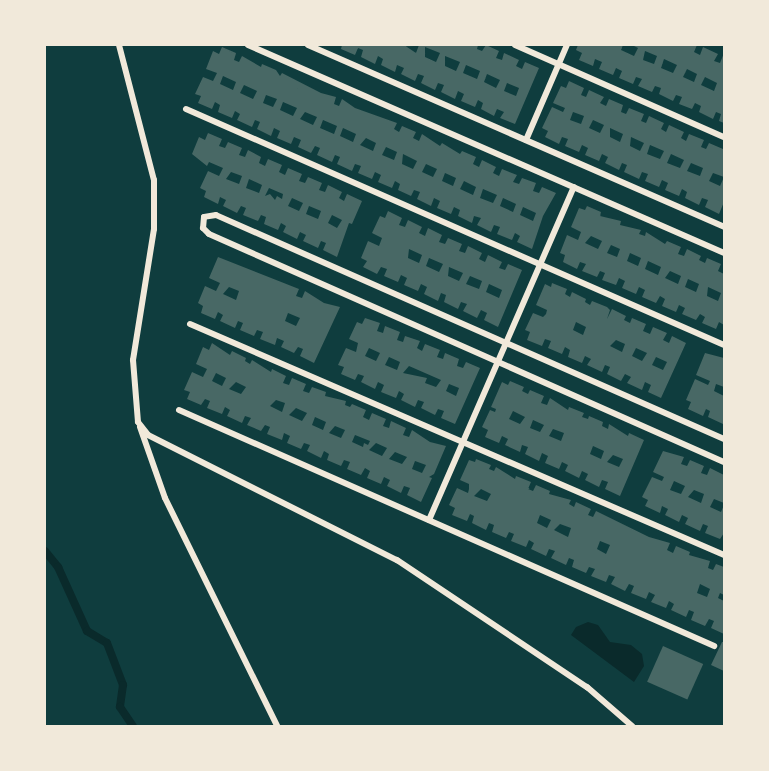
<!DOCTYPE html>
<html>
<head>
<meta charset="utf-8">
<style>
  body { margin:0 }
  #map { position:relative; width:769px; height:771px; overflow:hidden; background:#0f3d3e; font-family:Manrope,sans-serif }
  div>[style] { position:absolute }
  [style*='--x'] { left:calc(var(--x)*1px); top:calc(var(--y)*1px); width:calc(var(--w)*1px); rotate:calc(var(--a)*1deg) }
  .water>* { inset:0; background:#0a2a2b }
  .stream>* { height:8px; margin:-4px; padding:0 4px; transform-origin:4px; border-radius:4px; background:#0a2a2b }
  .building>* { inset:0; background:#486865; transform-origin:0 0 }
  .minor>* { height:6px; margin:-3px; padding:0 3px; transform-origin:3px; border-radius:3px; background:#f1e9da }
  span { translate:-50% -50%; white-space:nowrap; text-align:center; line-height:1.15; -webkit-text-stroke:4.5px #f1e9da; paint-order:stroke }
  .frame { position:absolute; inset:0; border:46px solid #f1e9da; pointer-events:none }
</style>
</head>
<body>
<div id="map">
  <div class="water">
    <i style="clip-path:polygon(588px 622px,598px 625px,610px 642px,631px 645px,642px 654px,644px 666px,634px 682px,571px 635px,576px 627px)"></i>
  </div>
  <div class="stream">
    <i style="--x:45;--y:551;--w:21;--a:51"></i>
    <i style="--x:58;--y:567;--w:70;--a:65.6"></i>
    <i style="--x:87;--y:631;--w:23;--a:31"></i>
    <i style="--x:107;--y:643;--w:45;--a:69.1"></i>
    <i style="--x:123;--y:685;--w:22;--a:98"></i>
    <i style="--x:120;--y:707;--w:23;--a:56"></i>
  </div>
  <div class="building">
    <i style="clip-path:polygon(evenodd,342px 45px,404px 45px,416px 53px,419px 45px,478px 45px,477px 49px,482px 51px,486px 45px,499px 51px,496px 58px,502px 60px,504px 53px,519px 60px,516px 66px,522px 69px,525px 62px,539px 68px,515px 124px,500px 118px,504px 112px,497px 109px,494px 116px,481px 109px,483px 103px,478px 100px,475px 107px,461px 101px,464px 94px,458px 91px,455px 99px,441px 92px,444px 85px,438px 83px,435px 90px,421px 83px,424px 76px,418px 74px,415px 81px,401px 74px,404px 68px,397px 65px,395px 72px,381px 65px,383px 59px,378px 56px,375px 64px,361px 57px,363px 50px,358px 48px,355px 55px,341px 49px,342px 45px,425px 47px,440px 53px,436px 62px,425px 57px,425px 47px,342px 45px,445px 56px,460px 62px,456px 71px,445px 66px,445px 56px,342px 45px,466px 65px,480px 71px,477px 79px,463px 73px,466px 65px,342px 45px,487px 74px,500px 80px,496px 88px,484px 82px,487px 74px,342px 45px,507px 83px,519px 88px,516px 96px,504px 91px,507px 83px)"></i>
    <i style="clip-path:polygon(evenodd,578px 45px,623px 45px,621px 50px,634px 56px,638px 48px,632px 45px,697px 45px,694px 52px,700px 55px,703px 47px,718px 54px,714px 61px,720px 63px,724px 53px,724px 123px,719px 121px,721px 114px,716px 112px,713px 119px,699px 112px,701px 106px,695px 103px,692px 109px,679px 104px,682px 97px,676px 95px,673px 101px,659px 94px,661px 88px,655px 86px,652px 92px,638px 86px,642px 79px,636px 77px,633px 84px,619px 78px,622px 71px,616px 68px,613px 75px,599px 69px,602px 62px,595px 59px,593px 66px,579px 60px,582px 53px,576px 50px,578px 45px,645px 51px,657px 56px,654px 64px,643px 60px,645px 51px,578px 45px,664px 59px,677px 65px,673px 73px,661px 68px,664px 59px,578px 45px,687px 69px,697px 74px,694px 82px,683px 77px,687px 69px,578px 45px,705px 77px,717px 83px,714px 91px,701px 85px,705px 77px)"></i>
    <i style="clip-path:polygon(evenodd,222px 47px,236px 53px,234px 60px,239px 62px,242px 56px,261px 67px,262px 64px,276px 70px,280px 76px,282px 73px,321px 93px,336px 97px,334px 104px,339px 106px,342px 99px,355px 108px,397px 123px,394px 129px,399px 132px,402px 126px,416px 132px,413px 138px,419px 141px,422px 134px,440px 146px,442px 143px,460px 154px,462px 151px,476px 157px,473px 164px,479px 167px,482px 160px,496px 167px,493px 173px,499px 176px,502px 169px,517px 175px,513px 182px,519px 184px,522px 178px,536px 183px,533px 191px,539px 193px,542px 187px,556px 193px,543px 216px,532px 249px,517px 242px,520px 236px,515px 233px,512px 240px,497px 234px,500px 227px,494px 225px,491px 232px,477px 225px,481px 218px,474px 216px,472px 223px,458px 216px,460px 210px,454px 207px,451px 214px,437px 208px,440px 201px,434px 198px,431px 206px,417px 199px,420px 192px,414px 190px,411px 196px,398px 190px,400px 184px,395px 181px,392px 188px,378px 182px,381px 175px,375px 172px,372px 179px,358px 173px,361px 166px,355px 164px,352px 171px,337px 164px,340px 157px,335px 155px,332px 162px,317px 155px,320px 148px,315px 146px,311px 153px,298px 147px,301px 140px,294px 137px,291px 144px,277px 138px,280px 131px,274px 128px,271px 136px,257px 129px,260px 122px,255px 120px,252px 127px,237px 120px,240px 114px,235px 111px,232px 118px,218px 112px,220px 105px,215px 102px,212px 109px,198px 103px,201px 96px,195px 94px,203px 77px,213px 81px,217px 73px,206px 69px,213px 51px,219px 54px,222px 47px,223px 76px,236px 82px,233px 90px,220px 84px,223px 76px,222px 47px,244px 85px,257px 91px,253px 99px,240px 93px,244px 85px,222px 47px,266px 95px,277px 99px,273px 107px,263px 103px,266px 95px,222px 47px,283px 102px,297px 108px,293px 116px,280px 110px,283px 102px,222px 47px,305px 112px,317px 117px,313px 125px,300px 119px,305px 112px,222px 47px,323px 120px,337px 126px,334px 134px,320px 128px,323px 120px,222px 47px,343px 128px,356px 134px,353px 142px,340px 136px,343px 128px,222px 47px,366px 138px,376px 143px,373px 151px,360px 145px,366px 138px,222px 47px,386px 147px,397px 152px,394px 160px,382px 155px,386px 147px,222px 47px,403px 154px,417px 161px,413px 169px,402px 164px,403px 154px,222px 47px,426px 164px,437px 169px,433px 177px,422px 172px,426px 164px,222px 47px,445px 173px,456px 178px,453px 186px,442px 181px,445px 173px,222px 47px,464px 181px,476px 187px,473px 195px,460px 189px,464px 181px,222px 47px,483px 189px,497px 195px,493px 203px,480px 198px,483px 189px,222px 47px,503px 198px,516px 204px,513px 212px,500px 206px,503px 198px,222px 47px,523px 207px,536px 213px,533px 221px,520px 215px,523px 207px)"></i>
    <i style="clip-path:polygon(evenodd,569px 81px,584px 88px,581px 95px,586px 97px,589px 90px,604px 97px,600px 103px,606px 106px,609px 99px,623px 105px,621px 112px,626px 114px,629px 108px,644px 114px,641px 121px,646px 123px,649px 116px,664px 123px,661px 129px,666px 132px,669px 125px,684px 132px,681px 138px,686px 141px,689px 134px,704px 140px,701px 147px,706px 149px,709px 143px,723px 149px,724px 202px,719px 214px,705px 207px,708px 200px,702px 198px,699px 205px,685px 198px,687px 192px,682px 189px,679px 196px,665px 190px,668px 183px,662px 180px,659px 187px,645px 181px,648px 174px,642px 172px,639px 179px,624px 172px,627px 165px,622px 163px,619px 170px,605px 163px,608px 157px,602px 154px,599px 161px,585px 155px,588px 148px,582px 145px,579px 152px,565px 146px,568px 139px,562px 137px,559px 144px,545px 137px,548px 131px,542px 128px,552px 107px,563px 112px,565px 108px,553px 103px,561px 86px,566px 88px,569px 81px,573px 112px,584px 116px,581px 124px,570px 120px,573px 112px,569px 81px,593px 120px,604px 125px,600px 133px,589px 128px,593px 120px,569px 81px,610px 128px,623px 134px,620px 142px,610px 137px,610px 128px,569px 81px,631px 137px,644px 143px,640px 151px,630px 146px,631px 137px,569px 81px,650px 145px,664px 151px,660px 159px,647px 154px,650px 145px,569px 81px,671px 154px,684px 160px,680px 168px,667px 163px,671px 154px,569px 81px,691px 163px,703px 168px,700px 176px,687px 171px,691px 163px,569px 81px,713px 173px,724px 177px,720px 186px,709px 181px,713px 173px)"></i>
    <i style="clip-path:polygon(evenodd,208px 133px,222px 139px,219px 146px,225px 148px,228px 142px,242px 148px,239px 155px,245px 157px,248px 150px,261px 157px,259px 163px,265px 166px,268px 159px,282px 165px,279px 172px,285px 175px,288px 168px,302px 174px,299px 181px,305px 183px,308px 177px,322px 183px,319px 190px,325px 192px,328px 185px,342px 192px,339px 198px,344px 201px,347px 194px,362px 201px,352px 224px,349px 223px,337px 257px,323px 250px,326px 243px,321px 241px,318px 248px,303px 241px,306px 235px,300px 232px,297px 239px,283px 232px,286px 226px,281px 223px,278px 230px,264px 224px,266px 217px,261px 215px,258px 221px,243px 215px,246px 208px,241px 206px,237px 213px,223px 206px,226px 200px,220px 197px,218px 204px,204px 197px,206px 191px,200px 188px,208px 171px,219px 176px,223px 168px,209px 162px,207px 166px,192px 154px,199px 137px,205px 140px,208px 133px,231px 172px,242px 176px,239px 184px,226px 179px,231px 172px,208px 133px,249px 179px,262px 185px,259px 193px,246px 188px,249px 179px,208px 133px,269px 188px,283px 194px,282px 199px,277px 196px,275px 200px,270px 194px,265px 196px,269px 188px,208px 133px,292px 198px,303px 203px,299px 211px,288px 206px,292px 198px,208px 133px,309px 206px,321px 211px,318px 219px,306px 214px,309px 206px,208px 133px,332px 215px,342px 220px,337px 228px,328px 223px,332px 215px)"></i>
    <i style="clip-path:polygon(evenodd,587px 206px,601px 212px,600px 216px,621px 221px,620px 225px,641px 230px,639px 234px,645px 236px,646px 232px,665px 244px,667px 241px,681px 247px,678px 254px,684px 256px,687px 249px,701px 256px,699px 260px,705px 263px,707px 258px,721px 264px,718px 271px,724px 274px,724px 325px,719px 322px,716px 329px,702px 323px,705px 317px,700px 314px,696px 320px,682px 314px,685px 308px,679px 305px,676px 312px,662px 306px,665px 299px,660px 296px,656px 303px,642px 297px,645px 290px,639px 287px,636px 294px,622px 288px,625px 281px,619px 278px,616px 285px,602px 280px,605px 273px,600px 271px,597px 277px,582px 271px,586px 264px,580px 262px,577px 269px,563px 262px,565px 255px,560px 253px,567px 235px,578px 240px,581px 232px,571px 227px,579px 208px,585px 210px,587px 206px,591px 236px,602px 241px,598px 249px,585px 243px,591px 236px,587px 206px,611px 245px,620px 249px,617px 257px,607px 253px,611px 245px,587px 206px,630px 253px,641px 258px,638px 266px,627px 261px,630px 253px,587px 206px,648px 261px,661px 267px,658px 275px,645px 269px,648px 261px,587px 206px,670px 271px,681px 276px,678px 284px,665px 278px,670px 271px,587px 206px,688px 279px,699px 284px,696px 292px,685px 287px,688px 279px,587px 206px,708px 287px,721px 293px,718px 301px,707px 296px,708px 287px)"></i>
    <i style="clip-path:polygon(evenodd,388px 211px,402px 218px,399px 225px,405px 227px,408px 220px,422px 227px,419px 233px,425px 236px,428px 228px,442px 235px,439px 242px,445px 244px,448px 238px,462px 244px,459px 251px,465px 253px,468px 246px,482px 253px,479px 259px,485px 262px,488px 255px,502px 262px,499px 268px,505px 270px,508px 264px,522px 270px,498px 327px,484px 320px,487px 313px,481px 310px,477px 318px,463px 311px,467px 304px,461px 302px,458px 309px,444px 302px,446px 295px,441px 293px,438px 301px,424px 294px,427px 287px,421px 284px,418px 291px,404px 285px,407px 278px,401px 275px,398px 282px,384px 276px,387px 269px,381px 267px,377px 274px,363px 267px,367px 261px,361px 258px,368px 241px,379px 246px,382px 238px,372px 233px,380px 216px,385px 218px,388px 211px,409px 249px,422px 255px,419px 263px,408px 258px,409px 249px,388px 211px,429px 258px,443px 264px,439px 272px,426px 266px,429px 258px,388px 211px,449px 267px,463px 273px,459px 281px,448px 276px,449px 267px,388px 211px,470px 276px,482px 281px,479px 289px,466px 284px,470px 276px,388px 211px,489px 284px,502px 290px,499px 298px,486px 292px,489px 284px)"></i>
    <i style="clip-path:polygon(evenodd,218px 257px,299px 289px,296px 296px,302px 298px,305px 291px,324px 303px,340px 307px,314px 363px,300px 356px,303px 349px,298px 347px,294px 353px,281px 347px,284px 341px,277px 338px,275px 345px,260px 339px,263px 332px,257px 330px,254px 336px,240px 330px,243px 323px,238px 321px,235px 328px,220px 321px,223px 315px,218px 312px,215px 319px,201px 313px,203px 306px,198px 303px,205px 286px,216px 291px,220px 283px,209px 278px,218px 257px,229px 287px,239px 291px,236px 300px,223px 294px,229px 287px,218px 257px,288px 313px,300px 318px,296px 326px,285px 321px,288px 313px)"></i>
    <i style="clip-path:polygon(evenodd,552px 283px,567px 289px,565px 294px,570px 297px,572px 292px,586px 299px,585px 302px,590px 305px,592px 301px,607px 307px,610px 310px,607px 319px,612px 309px,626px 316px,624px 320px,630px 323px,632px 318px,646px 324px,643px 331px,650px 334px,653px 327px,667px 333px,663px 340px,669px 343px,672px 336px,686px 343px,661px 398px,648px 392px,651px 385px,645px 382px,642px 390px,627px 383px,631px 377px,625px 374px,621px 381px,607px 374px,610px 367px,605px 365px,602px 372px,587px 365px,591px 359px,585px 356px,582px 363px,568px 357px,570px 350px,565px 347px,562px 354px,548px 348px,551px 341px,545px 339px,542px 346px,527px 340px,530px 332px,525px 330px,533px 313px,543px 317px,546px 314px,547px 310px,536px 305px,545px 284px,551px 287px,552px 283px,576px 322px,586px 327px,583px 335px,573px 330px,576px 322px,552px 283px,616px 340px,625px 344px,622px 352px,610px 346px,616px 340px,552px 283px,636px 348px,647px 353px,642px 361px,632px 356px,636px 348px,552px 283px,656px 357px,667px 362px,663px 370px,652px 365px,656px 357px)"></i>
    <i style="clip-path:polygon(evenodd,365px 318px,380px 323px,377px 331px,383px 333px,385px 326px,400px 332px,397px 340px,403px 342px,405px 336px,420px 341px,417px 348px,422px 351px,425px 344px,440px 350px,437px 357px,443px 359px,445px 353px,459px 359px,457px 366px,463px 368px,466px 362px,480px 368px,455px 424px,441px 418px,444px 411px,438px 409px,435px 415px,421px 408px,424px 402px,418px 400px,415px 407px,401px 400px,404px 394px,399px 391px,396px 398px,381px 392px,384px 385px,378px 382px,375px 389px,361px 382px,364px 376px,358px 374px,355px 380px,341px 374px,344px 367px,338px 365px,346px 348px,356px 352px,358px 343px,349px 339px,357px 322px,362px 324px,365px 318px,369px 348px,380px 353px,376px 361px,365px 356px,369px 348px,365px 318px,389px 357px,400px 362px,397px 370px,385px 365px,389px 357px,365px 318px,409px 366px,441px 380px,436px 387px,425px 383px,427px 378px,403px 373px,409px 366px,365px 318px,449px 384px,459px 388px,456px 396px,446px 391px,449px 384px)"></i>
    <i style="clip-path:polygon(evenodd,212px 343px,230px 355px,232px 351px,246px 358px,245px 361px,250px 364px,252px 360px,271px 372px,272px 369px,286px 376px,283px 383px,289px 385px,292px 378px,306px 384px,303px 391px,309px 393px,312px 387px,326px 392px,325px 396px,346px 401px,345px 405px,350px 407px,352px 404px,366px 410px,363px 417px,369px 420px,372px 413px,386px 419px,383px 426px,389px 428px,391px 421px,406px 428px,403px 435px,409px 437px,412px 430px,430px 442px,446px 446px,434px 474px,429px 477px,432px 478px,421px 502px,407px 495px,410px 488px,404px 486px,401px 493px,387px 486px,390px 480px,384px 477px,381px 484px,367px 478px,370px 471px,365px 468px,361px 475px,347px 469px,350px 462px,344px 460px,341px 466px,327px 460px,329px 454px,324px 451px,321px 458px,307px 451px,310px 445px,304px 443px,301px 449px,287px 443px,290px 436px,284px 433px,282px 440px,267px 434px,270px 427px,265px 425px,261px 431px,247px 425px,251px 418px,245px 416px,242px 423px,227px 416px,230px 410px,225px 407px,222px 414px,207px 408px,210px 401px,205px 399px,201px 405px,187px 399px,190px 392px,184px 390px,192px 372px,203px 377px,207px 369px,196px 364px,203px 347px,209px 350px,212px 343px,216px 373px,226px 378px,222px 386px,212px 381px,216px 373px,212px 343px,236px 382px,246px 387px,241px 394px,229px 389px,236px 382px,212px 343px,276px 400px,285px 403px,282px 412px,270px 406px,276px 400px,212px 343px,296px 408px,307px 413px,302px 421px,289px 415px,296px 408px,212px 343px,315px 417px,326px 422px,323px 430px,312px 425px,315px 417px,212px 343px,335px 426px,345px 430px,341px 438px,329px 433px,335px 426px,212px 343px,355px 435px,370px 441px,368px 445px,364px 443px,363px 447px,352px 442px,355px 435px,212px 343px,376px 443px,387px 448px,382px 456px,369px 450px,376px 443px,212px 343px,395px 452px,407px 457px,402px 464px,389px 459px,395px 452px,212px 343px,415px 461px,426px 465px,422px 473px,412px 469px,415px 461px)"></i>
    <i style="clip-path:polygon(705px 353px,724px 358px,724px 387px,716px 384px,714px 391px,724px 396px,723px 424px,708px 417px,710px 411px,706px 409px,703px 416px,688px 409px,691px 402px,686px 400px,695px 379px,708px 385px,710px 381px,696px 375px)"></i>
    <i style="clip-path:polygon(evenodd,510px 381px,524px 387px,522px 391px,528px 394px,530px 390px,544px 396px,541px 403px,547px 405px,550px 398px,568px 410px,569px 407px,584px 413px,582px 417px,588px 419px,589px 416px,603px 422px,602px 426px,608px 429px,609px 424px,628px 436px,629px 433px,644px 440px,620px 496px,605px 489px,608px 482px,602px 480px,599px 487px,585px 480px,588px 474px,582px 471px,579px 478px,565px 471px,568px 465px,562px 462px,559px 469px,545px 463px,548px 456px,542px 453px,539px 461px,525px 454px,528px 447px,522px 445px,520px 452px,505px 445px,508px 439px,502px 436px,499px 443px,485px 437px,488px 430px,482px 427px,490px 410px,495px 412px,496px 409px,491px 407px,502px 382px,508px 385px,510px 381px,513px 411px,525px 417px,520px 424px,509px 419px,513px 411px,510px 381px,533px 420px,544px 425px,540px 432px,530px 428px,533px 420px,510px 381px,553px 429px,564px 433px,561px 441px,549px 436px,553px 429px,510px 381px,593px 446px,604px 451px,601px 459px,590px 454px,593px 446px,510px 381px,613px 455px,623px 459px,619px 467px,607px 462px,613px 455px)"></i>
    <i style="clip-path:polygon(evenodd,663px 451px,684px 457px,681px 464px,687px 466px,690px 460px,704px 466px,701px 473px,707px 475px,710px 468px,724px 475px,724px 503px,714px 499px,710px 507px,721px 512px,724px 505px,724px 533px,720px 539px,705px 533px,708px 526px,703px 524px,700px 531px,685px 524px,688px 518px,682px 515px,679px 522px,665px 515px,668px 509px,662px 506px,660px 513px,645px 506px,648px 500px,642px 497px,652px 477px,662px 481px,664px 477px,653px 472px,663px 451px,674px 481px,685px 486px,681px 494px,670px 490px,674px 481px,663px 451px,694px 490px,704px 494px,701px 503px,688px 497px,694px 490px)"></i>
    <i style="clip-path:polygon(evenodd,476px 459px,491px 465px,489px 469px,494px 471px,496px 467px,515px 479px,516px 476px,531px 482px,528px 489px,533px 491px,536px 485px,550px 491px,549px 494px,571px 500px,569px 504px,574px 507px,576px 502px,591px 509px,588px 515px,593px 517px,596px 511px,649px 537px,670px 543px,667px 550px,673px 553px,676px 546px,690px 552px,689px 555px,710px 561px,708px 568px,713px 570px,716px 564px,724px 567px,724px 595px,720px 593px,718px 598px,724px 601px,724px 634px,711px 628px,714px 621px,709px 619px,705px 626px,691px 620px,694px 612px,689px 610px,686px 617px,671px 610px,674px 604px,669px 601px,666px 608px,651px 602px,655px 595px,649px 592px,646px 599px,631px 593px,634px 586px,629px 584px,625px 591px,611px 584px,615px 577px,609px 575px,606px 582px,591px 576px,595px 569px,589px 567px,586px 573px,572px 567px,574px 560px,569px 558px,566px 565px,551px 558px,555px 551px,549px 549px,546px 556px,531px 549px,534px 543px,529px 540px,526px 547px,511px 541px,514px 534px,509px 532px,506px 538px,492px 532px,494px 525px,489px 523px,486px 530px,472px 523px,474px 516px,470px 514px,467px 521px,452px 515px,455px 508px,449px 505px,457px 488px,468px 493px,469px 489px,469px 484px,460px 480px,469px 460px,475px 462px,476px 459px,481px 489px,491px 494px,487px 501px,474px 496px,481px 489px,476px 459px,540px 515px,551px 520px,547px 528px,537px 523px,540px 515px,476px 459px,560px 524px,571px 528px,568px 537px,554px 530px,560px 524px,476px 459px,600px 541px,610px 545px,606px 554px,597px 549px,600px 541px,476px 459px,700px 584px,710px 589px,707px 597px,697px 593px,700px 584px)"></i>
    <i style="clip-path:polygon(722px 642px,724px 642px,724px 671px,711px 665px)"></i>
    <i style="left:663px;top:646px;width:44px;height:39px;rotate:24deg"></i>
  </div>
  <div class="minor">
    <i style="--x:119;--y:45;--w:139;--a:75.5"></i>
    <i style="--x:154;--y:180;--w:49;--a:90"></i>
    <i style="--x:154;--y:229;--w:133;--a:99.1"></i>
    <i style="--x:133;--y:360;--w:62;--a:85.4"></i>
    <i style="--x:138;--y:422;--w:16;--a:52"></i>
    <i style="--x:148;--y:435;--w:279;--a:26.7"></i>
    <i style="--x:397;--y:560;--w:229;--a:33.8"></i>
    <i style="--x:587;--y:687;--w:60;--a:40.9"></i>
    <i style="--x:248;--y:45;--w:519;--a:23.6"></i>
    <i style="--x:308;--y:45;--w:454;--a:23.6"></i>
    <i style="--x:515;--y:45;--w:228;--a:23.8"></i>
    <i style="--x:186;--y:109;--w:587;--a:23.69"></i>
    <i style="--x:526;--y:140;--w:103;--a:-66.7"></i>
    <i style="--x:190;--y:324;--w:582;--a:23.39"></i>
    <i style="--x:179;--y:410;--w:585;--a:23.8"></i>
    <i style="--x:140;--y:427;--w:75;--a:70.6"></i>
    <i style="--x:165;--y:498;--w:254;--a:63.8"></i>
    <i style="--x:724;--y:439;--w:555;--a:-156.21"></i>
    <i style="--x:216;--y:215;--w:12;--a:171"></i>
    <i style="--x:204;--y:217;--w:11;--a:95"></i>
    <i style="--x:203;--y:228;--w:8;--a:45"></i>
    <i style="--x:209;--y:234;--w:563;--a:23.88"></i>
    <i style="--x:429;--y:520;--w:363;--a:-66.5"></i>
  </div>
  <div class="frame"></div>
</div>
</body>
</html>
